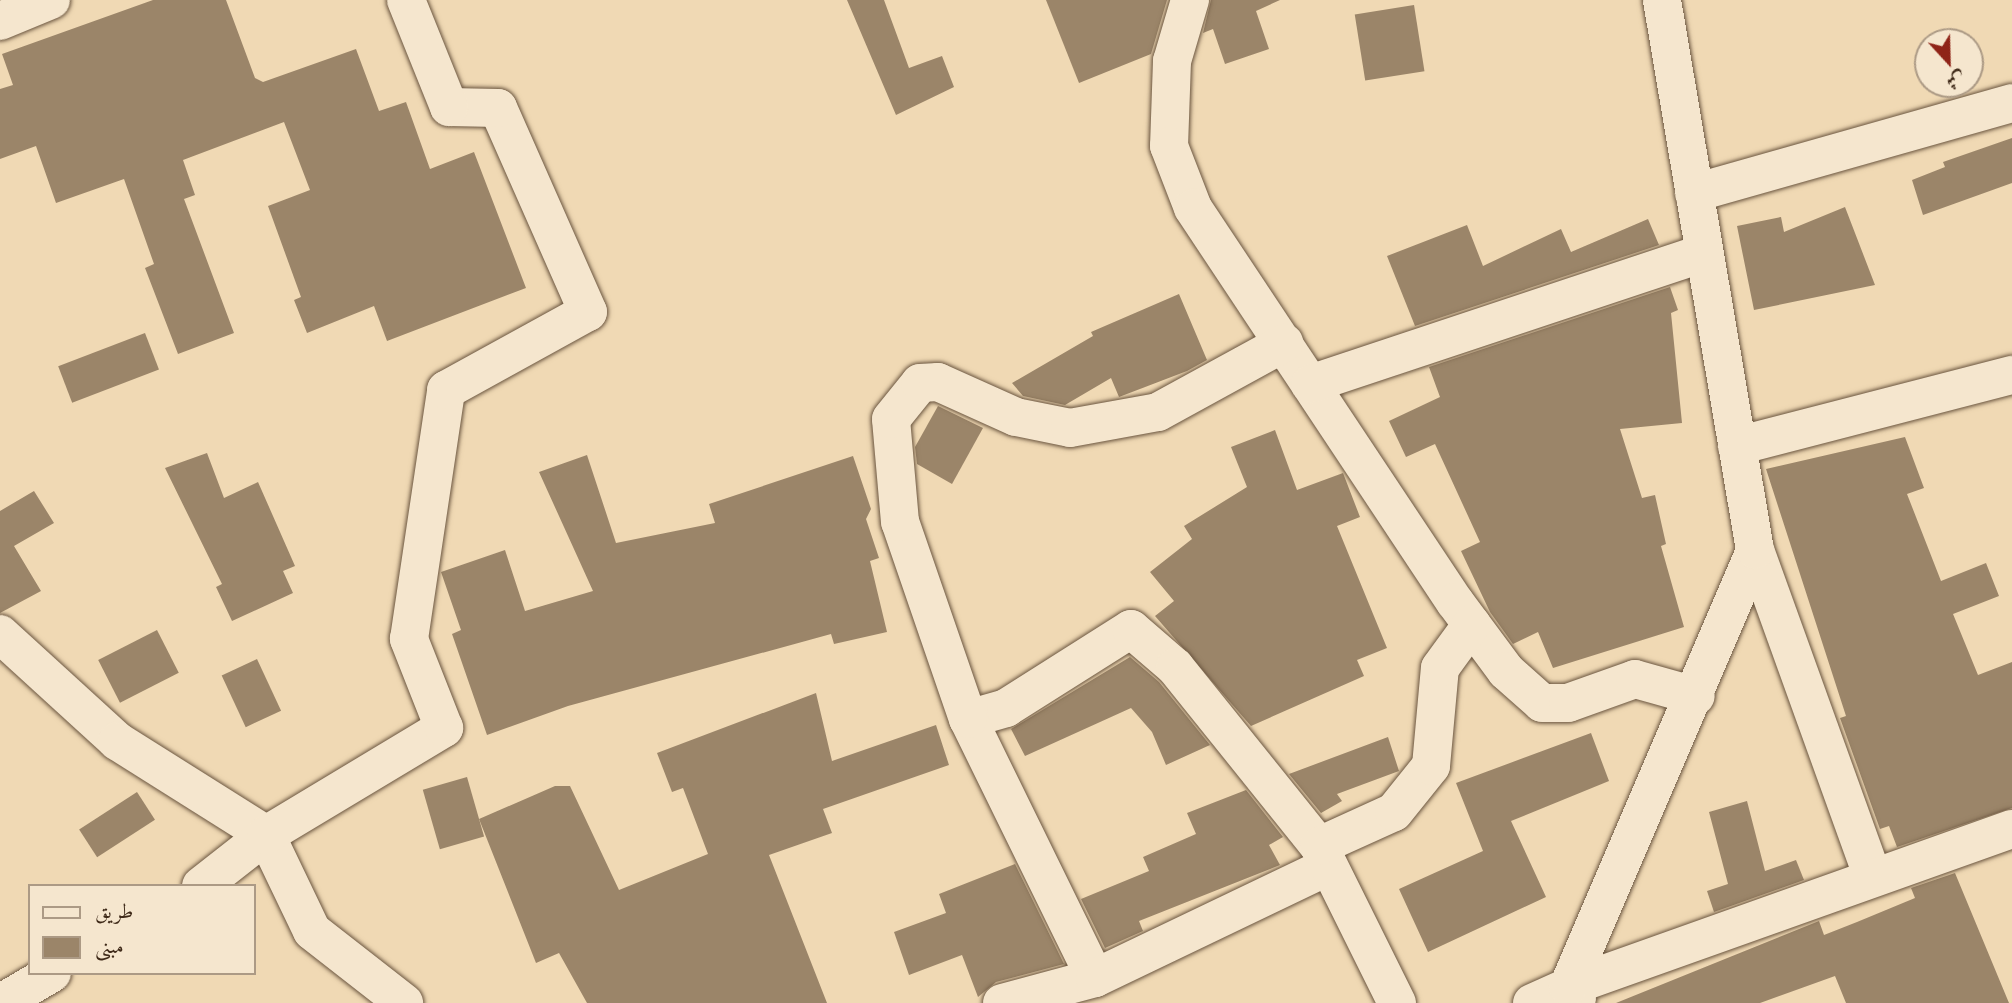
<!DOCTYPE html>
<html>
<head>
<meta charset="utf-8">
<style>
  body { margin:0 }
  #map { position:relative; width:2012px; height:1003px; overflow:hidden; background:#f0d9b4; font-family:Cardo,Amiri,serif }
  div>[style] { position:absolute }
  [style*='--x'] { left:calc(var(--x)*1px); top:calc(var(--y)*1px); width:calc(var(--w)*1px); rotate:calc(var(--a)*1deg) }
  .building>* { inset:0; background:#9b8569; transform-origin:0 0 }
  .roads { filter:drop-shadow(0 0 2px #6a553f) drop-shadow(0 0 2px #6a553f) }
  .minor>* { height:38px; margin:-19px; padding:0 19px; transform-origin:19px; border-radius:19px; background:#f5e6ce }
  span { translate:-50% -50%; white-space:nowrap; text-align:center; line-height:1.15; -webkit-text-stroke:6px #f5e6ce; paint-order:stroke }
  .legend { position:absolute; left:28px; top:884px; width:228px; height:91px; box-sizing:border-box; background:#f5e6ce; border:2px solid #ac9a85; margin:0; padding:9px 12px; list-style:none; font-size:21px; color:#3e2918 }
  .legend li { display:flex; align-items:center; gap:14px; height:35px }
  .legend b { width:35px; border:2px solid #ac9a85 }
  .north { position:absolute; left:1914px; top:28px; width:70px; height:70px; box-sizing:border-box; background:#f5e6ce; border:2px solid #ac9a85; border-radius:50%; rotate:158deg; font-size:19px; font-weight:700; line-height:28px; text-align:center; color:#3e2918 }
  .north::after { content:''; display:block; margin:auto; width:24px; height:32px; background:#8f2418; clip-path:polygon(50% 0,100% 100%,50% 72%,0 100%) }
</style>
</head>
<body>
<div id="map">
  <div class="building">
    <i style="clip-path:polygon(153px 0,226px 0,255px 78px,263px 82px,356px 49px,379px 111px,406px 102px,430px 169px,474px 152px,526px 288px,387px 341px,374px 306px,307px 333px,294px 300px,301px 297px,268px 206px,310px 190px,284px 122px,183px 160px,195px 195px,184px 199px,234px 333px,178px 354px,145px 268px,154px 264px,124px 179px,56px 203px,36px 146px,0 159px,0 89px,13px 85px,2px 54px)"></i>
    <i style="clip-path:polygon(847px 0,884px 0,909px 68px,942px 56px,954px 87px,896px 115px)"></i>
    <i style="clip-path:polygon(1046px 0,1167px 0,1151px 54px,1079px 83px)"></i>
    <i style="clip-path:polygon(1211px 0,1280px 0,1256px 11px,1269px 49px,1225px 64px,1213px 29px,1203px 33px)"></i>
    <i style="left:1414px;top:5px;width:67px;height:60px;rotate:81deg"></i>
    <i style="clip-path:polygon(2012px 138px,2012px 183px,1923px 215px,1912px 180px,1945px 167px,1943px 162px)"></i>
    <i style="clip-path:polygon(1845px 207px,1875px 285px,1754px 310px,1737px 226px,1781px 217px,1784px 232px)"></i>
    <i style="clip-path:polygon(1648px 219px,1659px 245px,1415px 326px,1387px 256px,1467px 225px,1483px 266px,1561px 229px,1571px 252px)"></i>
    <i style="clip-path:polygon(1670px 287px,1678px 310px,1671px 313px,1682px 423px,1620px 429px,1642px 498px,1655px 495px,1666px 544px,1661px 546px,1684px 627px,1553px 668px,1538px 632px,1513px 644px,1490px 612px,1461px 551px,1480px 542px,1435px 444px,1406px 457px,1389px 421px,1440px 397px,1429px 367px)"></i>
    <i style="clip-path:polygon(1179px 294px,1207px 360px,1187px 371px,1119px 397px,1111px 378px,1065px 405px,1023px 396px,1012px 383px,1093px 336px,1091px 332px)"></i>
    <i style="left:145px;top:333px;width:39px;height:93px;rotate:69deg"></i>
    <i style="clip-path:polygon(938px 406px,983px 428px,952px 484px,917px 464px,915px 447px)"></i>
    <i style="clip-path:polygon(1275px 430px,1297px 490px,1343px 473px,1360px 517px,1337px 526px,1387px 648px,1357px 660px,1364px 676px,1251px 726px,1155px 616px,1174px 601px,1150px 572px,1192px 539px,1184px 526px,1247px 487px,1231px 447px)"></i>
    <i style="clip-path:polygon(1905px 437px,1924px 488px,1907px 494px,1941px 581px,1986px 563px,1999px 596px,1953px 614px,1978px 675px,2012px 662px,2012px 808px,1897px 847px,1889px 826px,1880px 829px,1840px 718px,1846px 716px,1766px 469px)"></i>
    <i style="clip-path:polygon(207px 453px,224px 498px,258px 482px,295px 566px,283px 571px,293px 593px,232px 621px,216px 587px,222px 584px,165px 468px)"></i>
    <i style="clip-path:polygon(587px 455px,616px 543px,715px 523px,709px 504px,853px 456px,871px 509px,866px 519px,879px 558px,870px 561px,887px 632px,834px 644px,831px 634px,568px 706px,487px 735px,452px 634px,461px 630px,441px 572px,505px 550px,525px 611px,593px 591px,539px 472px)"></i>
    <i style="clip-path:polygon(34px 491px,54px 523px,14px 546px,41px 591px,0 613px,0 511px)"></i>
    <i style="left:157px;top:630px;width:48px;height:66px;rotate:63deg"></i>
    <i style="clip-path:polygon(1130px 657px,1159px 682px,1210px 745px,1166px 765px,1152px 732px,1131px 708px,1025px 756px,1011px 729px)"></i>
    <i style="left:257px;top:659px;width:57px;height:39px;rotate:65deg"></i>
    <i style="clip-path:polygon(816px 693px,832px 761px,936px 725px,949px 765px,823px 809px,832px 833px,769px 855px,827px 1003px,587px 1003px,559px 953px,536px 963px,479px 819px,555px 786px,570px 786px,619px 890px,708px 854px,683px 788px,672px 792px,657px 753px)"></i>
    <i style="clip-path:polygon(1591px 733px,1609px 781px,1511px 821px,1546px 897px,1428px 952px,1399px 889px,1483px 851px,1456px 783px)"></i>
    <i style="clip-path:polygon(1388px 737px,1399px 771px,1337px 794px,1342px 801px,1321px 813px,1289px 774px)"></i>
    <i style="left:467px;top:777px;width:62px;height:46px;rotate:74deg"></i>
    <i style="clip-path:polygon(1246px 790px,1283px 837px,1269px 845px,1280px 865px,1139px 921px,1143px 931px,1105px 948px,1081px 899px,1149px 871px,1143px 857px,1196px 834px,1187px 813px)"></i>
    <i style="left:137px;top:792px;width:33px;height:69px;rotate:57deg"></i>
    <i style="clip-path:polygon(1747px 801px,1765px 871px,1796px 860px,1804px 880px,1714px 912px,1707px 891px,1728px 884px,1709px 812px)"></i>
    <i style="clip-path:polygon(1015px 864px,1064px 964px,996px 982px,978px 997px,962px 955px,909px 975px,894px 932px,946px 913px,939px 894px)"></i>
    <i style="clip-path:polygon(1955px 873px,2009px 1003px,1846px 1003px,1835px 976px,1760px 1003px,1616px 1003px,1819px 921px,1824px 935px,1857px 922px,1915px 898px,1911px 888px)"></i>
  </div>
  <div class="roads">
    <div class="minor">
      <i style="--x:1190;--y:0;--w:64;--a:106.4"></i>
      <i style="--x:1172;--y:61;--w:85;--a:92"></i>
      <i style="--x:1169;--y:146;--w:66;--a:68.8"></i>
      <i style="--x:1193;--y:208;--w:473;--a:56.4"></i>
      <i style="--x:1455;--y:602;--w:86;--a:53.5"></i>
      <i style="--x:1506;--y:671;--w:48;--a:41.6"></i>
      <i style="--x:1542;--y:703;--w:26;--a:0"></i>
      <i style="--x:1568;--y:703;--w:71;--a:-19.7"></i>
      <i style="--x:1635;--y:679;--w:63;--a:15.6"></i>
      <i style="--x:0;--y:21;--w:55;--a:-22.4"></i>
      <i style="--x:1694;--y:193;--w:330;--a:-15.8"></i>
      <i style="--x:1310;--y:384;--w:415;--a:-18.4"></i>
      <i style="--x:1737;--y:446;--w:284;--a:-14.5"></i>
      <i style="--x:1755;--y:550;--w:348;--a:70.2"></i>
      <i style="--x:0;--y:634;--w:159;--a:42.4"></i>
      <i style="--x:117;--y:741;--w:176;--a:32.2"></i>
      <i style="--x:266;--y:835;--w:106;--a:64.4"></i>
      <i style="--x:312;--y:931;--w:117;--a:38"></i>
      <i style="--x:968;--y:719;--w:40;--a:-16"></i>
      <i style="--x:1006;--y:708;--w:148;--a:-32.3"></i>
      <i style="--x:1131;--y:629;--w:58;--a:40.8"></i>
      <i style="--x:1175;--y:667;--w:230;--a:51.2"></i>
      <i style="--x:201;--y:886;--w:83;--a:-38.1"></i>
      <i style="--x:266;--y:835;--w:208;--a:-31"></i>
      <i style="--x:444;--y:728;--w:96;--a:-111.5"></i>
      <i style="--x:409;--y:639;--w:252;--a:-81.5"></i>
      <i style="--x:446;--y:390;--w:162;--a:-28.8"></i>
      <i style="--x:588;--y:312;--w:223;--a:-113.8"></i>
      <i style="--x:498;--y:108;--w:49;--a:-178.8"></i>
      <i style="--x:449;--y:107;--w:115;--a:-111.9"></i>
      <i style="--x:1095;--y:978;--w:288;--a:-116.1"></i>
      <i style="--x:968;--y:719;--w:208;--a:-109"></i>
      <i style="--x:900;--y:522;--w:103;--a:-95"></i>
      <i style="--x:891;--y:419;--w:46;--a:-51.1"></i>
      <i style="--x:920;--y:383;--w:18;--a:-3"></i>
      <i style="--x:938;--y:382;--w:85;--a:24.2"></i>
      <i style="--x:1016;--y:417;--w:55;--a:11.5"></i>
      <i style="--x:1070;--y:428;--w:89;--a:-10.3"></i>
      <i style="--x:1158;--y:412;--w:144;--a:-28.7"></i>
      <i style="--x:1577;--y:998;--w:14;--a:-129"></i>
      <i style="--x:1568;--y:987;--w:471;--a:-19.6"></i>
      <i style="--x:1;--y:1003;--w:59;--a:-30.5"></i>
      <i style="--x:1002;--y:1003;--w:96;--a:-15"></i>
      <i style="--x:1095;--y:978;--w:259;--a:-25.6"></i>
      <i style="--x:1397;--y:1003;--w:175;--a:-116.4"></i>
      <i style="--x:1319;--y:846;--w:82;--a:-24.4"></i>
      <i style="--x:1394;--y:812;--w:59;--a:-51.2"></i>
      <i style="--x:1431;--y:766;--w:98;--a:-84.8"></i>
      <i style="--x:1440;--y:668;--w:54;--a:-54"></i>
      <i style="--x:1532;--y:1003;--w:39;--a:-24"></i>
      <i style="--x:1568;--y:987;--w:475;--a:-66.8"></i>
      <i style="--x:1755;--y:550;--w:558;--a:-99.6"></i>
    </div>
  </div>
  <ul class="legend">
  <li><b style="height:9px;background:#f5e6ce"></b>طريق</li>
  <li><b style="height:19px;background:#9b8569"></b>مبنى</li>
  </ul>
  <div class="north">ش</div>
</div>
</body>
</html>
